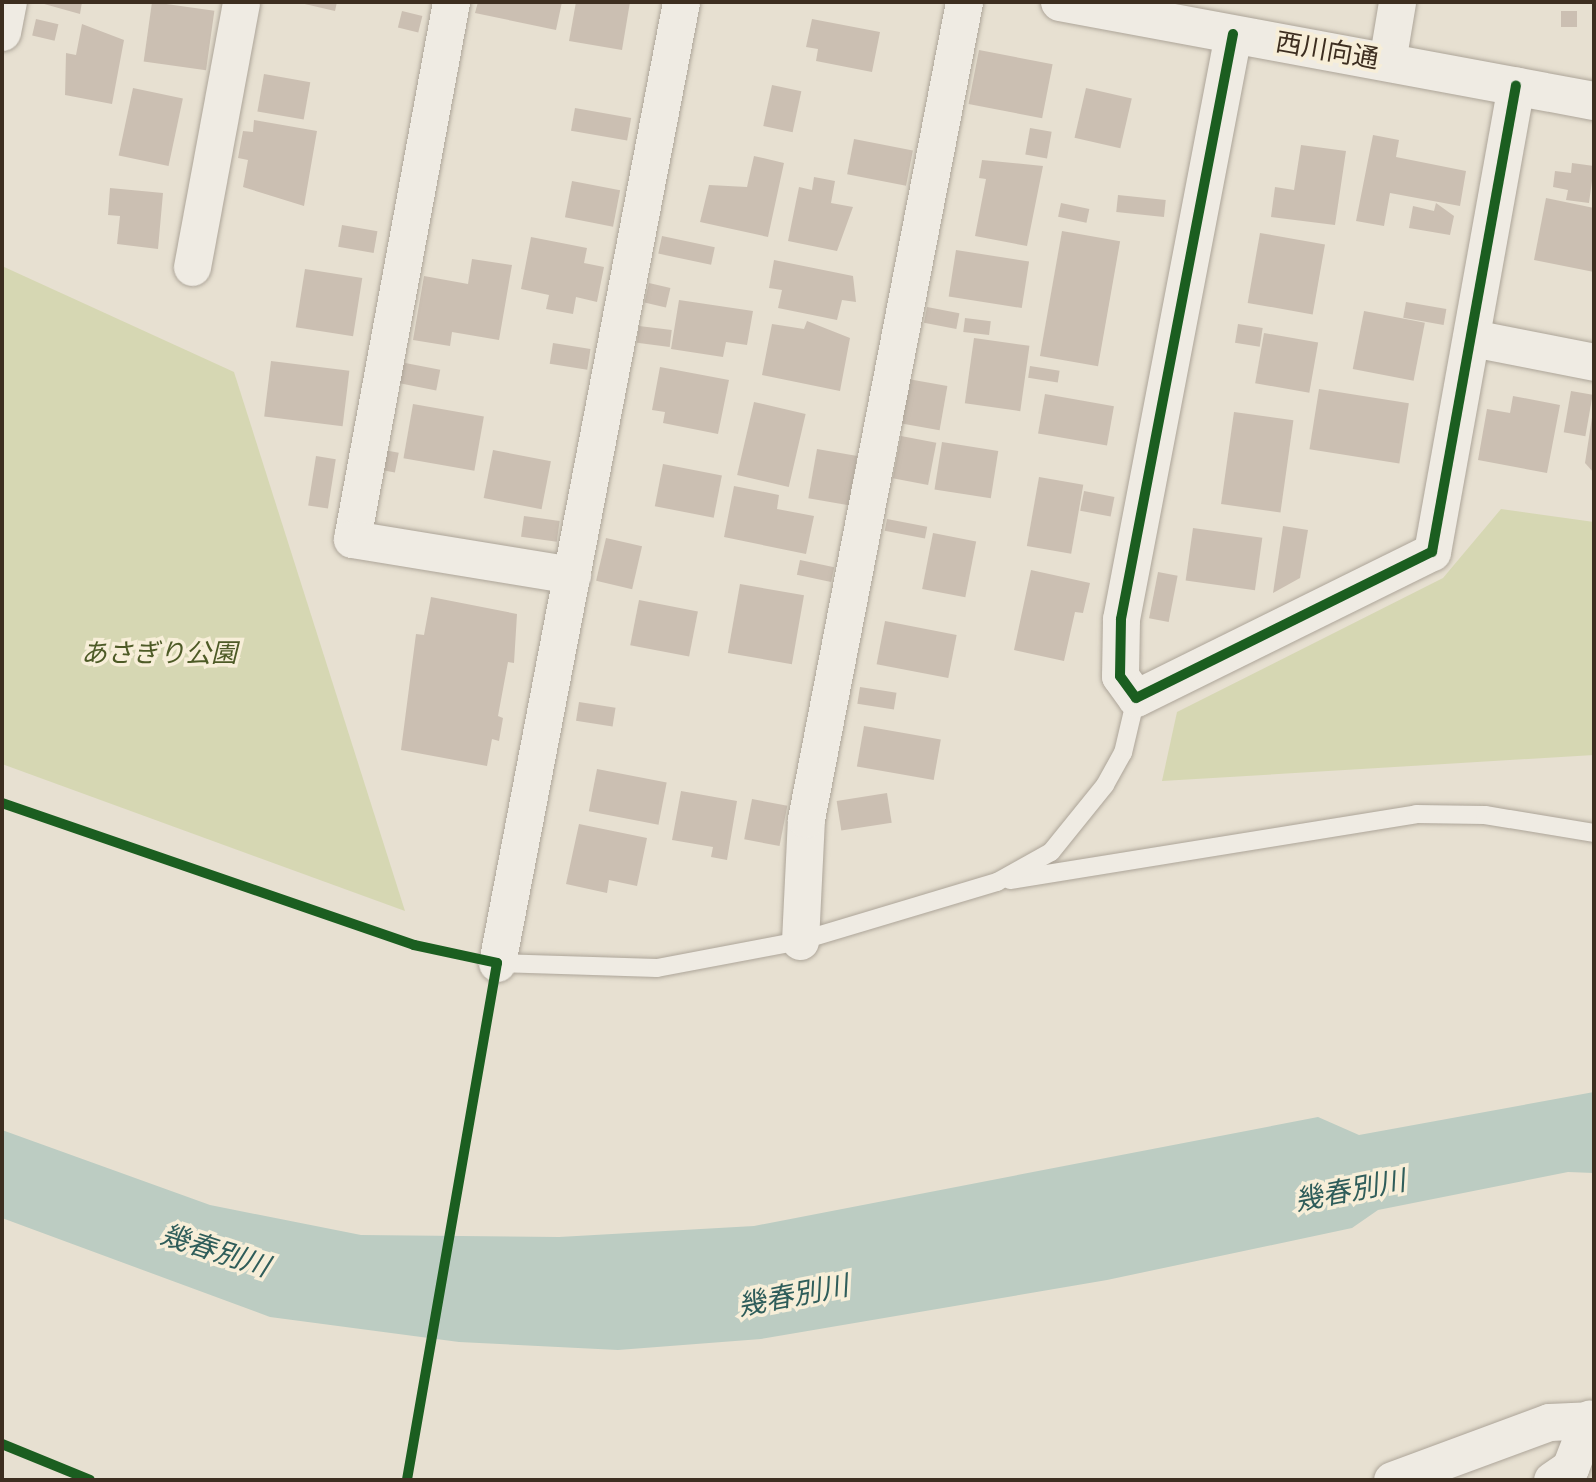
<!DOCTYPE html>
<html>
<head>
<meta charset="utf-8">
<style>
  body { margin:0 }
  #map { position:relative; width:1596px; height:1482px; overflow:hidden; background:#e7e0d1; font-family:"Zilla Slab","Noto Sans JP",serif }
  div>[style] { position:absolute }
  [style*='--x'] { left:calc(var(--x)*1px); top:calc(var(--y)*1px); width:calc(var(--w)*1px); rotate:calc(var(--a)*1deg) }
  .green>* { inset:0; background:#d6d7b3 }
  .water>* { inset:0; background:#bcccc2 }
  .building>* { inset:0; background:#cbbfb2; transform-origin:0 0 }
  .roads { filter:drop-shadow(0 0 2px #ada599) drop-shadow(0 0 2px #ada599) }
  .service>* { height:18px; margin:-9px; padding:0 9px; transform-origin:9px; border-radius:9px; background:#efebe3 }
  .minor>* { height:37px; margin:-18.5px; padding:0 18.5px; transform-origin:18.5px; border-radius:18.5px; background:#efebe3 }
  .tertiary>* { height:38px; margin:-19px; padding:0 19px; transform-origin:19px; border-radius:19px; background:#efebe3 }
  .cycleway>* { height:10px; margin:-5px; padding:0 5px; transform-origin:5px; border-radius:5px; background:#1b5e20 }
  span { translate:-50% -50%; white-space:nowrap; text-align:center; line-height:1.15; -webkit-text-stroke:7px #f7eed8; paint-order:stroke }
  .street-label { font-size:26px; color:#3d2e20 }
  .park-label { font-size:26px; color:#4d5a26; font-style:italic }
  .water-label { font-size:28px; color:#2f5d5a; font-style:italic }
  .frame { position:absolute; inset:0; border:4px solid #3d2e20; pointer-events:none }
</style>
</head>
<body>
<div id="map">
  <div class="green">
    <i style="clip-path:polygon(2px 266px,234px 372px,405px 911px,2px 764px)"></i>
    <i style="clip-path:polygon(1501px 509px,1594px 522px,1594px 755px,1162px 781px,1177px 712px,1443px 578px)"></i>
  </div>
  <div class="water">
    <i style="clip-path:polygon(1594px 1092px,1594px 1173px,1568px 1172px,1378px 1210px,1352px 1228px,1107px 1280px,761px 1339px,618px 1350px,459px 1342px,270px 1317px,2px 1218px,2px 1130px,210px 1205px,361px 1235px,559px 1237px,754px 1226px,1318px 1117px,1359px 1135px)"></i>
  </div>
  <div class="building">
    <i style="clip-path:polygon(37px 2px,82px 2px,80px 14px)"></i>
    <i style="left:152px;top:2px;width:63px;height:60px;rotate:8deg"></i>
    <i style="clip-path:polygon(296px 2px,337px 2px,335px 11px)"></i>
    <i style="clip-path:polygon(478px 2px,562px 2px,556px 30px,475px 13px)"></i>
    <i style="clip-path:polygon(576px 2px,630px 2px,622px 50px,569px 41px)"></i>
    <i style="left:402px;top:11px;width:21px;height:17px;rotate:14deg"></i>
    <i style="left:1561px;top:11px;width:16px;height:16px"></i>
    <i style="left:36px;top:19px;width:23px;height:17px;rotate:13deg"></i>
    <i style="clip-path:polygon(812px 19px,880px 32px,872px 72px,816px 61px,818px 49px,806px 47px)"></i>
    <i style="clip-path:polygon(82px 24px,124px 40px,112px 104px,65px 95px,66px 53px,76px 55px)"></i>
    <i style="left:979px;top:50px;width:75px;height:55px;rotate:11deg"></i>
    <i style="left:264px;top:74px;width:47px;height:38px;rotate:10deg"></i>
    <i style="left:772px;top:85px;width:30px;height:42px;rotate:12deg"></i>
    <i style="left:133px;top:88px;width:51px;height:69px;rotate:12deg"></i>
    <i style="left:1086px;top:88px;width:47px;height:51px;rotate:13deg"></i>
    <i style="left:575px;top:108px;width:57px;height:23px;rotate:10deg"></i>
    <i style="clip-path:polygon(254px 120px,317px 131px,304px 206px,243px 187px,248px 160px,238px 158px,243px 131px,253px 132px)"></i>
    <i style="left:1030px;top:128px;width:22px;height:27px;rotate:10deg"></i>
    <i style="clip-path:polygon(1373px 135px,1399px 140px,1396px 157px,1466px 171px,1460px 206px,1390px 193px,1384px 226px,1356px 221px)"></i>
    <i style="left:854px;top:139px;width:60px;height:36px;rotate:11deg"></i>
    <i style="clip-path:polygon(1301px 145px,1346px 151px,1335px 225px,1271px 217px,1275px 187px,1294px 190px)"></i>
    <i style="clip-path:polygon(754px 156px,784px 163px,768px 237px,700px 222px,709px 185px,747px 187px)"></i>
    <i style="clip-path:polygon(982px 160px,1043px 166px,1027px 246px,975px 236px,986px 179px,979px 178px)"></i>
    <i style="clip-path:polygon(1572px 163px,1594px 166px,1589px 203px,1566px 200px,1568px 190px,1553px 187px,1555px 171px,1571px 173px)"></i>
    <i style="clip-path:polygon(814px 177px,835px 181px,831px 203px,853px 207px,837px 251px,788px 241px,799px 187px,812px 190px)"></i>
    <i style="left:572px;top:181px;width:49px;height:37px;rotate:11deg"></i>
    <i style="clip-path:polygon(110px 188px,163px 193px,158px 249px,117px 244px,120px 216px,108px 215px)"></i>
    <i style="left:1118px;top:195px;width:48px;height:17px;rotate:6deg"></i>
    <i style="clip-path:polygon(1546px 198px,1594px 208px,1594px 272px,1534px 260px)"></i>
    <i style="left:1061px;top:203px;width:29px;height:14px;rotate:12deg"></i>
    <i style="clip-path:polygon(1436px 203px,1454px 216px,1450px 235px,1409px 228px,1413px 206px,1434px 211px)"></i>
    <i style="left:342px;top:225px;width:36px;height:22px;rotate:10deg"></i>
    <i style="left:1062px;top:231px;width:59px;height:127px;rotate:10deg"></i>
    <i style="left:1260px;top:233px;width:66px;height:71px;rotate:10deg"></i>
    <i style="left:662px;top:236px;width:54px;height:18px;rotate:12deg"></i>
    <i style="clip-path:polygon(531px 237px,587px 248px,584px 263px,604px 267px,597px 302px,576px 297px,573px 314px,546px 309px,549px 295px,521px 289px)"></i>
    <i style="left:956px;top:250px;width:74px;height:47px;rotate:9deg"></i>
    <i style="clip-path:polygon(472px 259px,512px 265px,499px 340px,452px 332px,450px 346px,413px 340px,424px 276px,468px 284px)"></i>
    <i style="clip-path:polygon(774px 260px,853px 276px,856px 302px,842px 300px,837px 320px,778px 308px,782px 290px,769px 288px)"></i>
    <i style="left:305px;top:269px;width:58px;height:59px;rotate:9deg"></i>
    <i style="left:649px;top:283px;width:22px;height:20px;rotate:13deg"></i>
    <i style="clip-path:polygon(679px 300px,753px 311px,747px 345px,726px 342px,723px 357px,671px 349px)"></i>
    <i style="left:1406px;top:302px;width:41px;height:16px;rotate:10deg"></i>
    <i style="left:927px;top:307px;width:33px;height:16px;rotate:11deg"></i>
    <i style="left:1364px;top:311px;width:62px;height:59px;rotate:11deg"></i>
    <i style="left:965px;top:318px;width:26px;height:14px;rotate:7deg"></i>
    <i style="clip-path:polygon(807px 321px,850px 338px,840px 391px,762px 375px,772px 324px,804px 329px)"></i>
    <i style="left:1238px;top:324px;width:25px;height:19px;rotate:9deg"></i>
    <i style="left:639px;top:326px;width:33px;height:17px;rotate:7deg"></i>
    <i style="left:1264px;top:333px;width:55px;height:51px;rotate:10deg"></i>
    <i style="left:974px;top:338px;width:56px;height:66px;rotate:8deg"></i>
    <i style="left:553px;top:343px;width:38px;height:21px;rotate:9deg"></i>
    <i style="left:271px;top:361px;width:79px;height:56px;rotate:7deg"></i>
    <i style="left:400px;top:362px;width:41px;height:21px;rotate:11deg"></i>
    <i style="left:1030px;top:366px;width:30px;height:12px;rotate:9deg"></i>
    <i style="clip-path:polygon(660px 367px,729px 380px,718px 434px,663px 423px,665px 412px,652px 410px)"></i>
    <i style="left:908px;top:379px;width:40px;height:45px;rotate:10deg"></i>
    <i style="left:1319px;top:389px;width:91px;height:61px;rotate:9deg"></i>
    <i style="left:1571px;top:391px;width:22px;height:42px;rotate:10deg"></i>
    <i style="left:1045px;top:394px;width:70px;height:40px;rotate:10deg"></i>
    <i style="clip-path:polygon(1513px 396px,1560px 405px,1547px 473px,1478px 460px,1487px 409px,1510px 413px)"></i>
    <i style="left:754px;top:402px;width:53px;height:75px;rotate:13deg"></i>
    <i style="left:413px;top:404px;width:72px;height:55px;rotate:10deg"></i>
    <i style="clip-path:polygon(1593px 411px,1594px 411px,1594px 473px,1585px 463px)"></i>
    <i style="left:1234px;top:412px;width:60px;height:93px;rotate:8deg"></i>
    <i style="left:901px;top:436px;width:36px;height:43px;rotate:11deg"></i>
    <i style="left:942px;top:442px;width:57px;height:48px;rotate:9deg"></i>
    <i style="left:817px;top:449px;width:41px;height:50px;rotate:10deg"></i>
    <i style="left:384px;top:450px;width:15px;height:20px;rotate:11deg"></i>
    <i style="left:493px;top:450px;width:59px;height:49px;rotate:11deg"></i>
    <i style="left:316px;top:456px;width:20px;height:50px;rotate:9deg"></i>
    <i style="left:663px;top:464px;width:60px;height:43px;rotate:11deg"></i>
    <i style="left:1039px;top:477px;width:45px;height:70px;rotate:10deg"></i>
    <i style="clip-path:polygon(734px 486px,779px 495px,777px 509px,814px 516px,806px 554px,724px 537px)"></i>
    <i style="left:1084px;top:491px;width:31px;height:20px;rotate:11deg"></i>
    <i style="left:524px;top:516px;width:36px;height:21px;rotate:8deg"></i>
    <i style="left:887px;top:519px;width:41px;height:12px;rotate:11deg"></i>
    <i style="clip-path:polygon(1283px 526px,1308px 530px,1300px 578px,1273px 593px)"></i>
    <i style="left:1193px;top:528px;width:70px;height:53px;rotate:8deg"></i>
    <i style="left:933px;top:533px;width:44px;height:57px;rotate:11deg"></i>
    <i style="left:606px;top:538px;width:37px;height:44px;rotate:13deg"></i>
    <i style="left:800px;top:560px;width:35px;height:15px;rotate:12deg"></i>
    <i style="clip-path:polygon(1031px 570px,1090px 583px,1083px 613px,1075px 612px,1064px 661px,1014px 650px)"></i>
    <i style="left:1158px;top:572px;width:20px;height:47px;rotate:11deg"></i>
    <i style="left:740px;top:584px;width:65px;height:70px;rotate:10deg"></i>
    <i style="clip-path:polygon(431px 597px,517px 614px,514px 663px,508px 662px,498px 716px,503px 718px,499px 741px,492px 739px,487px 766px,401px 750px,416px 634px,424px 635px)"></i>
    <i style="left:639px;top:600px;width:60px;height:46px;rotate:11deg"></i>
    <i style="left:885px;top:621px;width:73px;height:44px;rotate:11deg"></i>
    <i style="left:860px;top:687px;width:37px;height:17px;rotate:9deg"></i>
    <i style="left:579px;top:702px;width:37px;height:19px;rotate:9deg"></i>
    <i style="left:864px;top:726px;width:78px;height:41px;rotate:10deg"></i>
    <i style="left:597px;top:769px;width:71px;height:43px;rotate:11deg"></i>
    <i style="clip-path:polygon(681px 791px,737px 801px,727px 860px,711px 857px,713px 847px,672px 840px)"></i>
    <i style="left:887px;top:793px;width:30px;height:51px;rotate:81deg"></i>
    <i style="left:752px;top:799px;width:36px;height:41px;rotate:11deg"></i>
    <i style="clip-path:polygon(579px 824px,647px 838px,637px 886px,609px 880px,607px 893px,566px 884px)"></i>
  </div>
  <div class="roads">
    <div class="service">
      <i style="--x:1010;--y:880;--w:411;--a:-9.2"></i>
      <i style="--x:1416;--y:814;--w:69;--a:0.8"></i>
      <i style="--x:1485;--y:815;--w:110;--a:9.4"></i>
      <i style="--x:497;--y:963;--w:160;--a:1.8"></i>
      <i style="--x:657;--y:968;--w:146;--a:-10.7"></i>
      <i style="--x:800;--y:941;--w:206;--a:-16.7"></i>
      <i style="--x:997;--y:882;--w:62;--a:-29.1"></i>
      <i style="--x:1051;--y:852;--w:86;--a:-51.1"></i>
      <i style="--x:1105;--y:785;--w:37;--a:-61"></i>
      <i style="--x:1123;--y:753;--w:57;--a:-76.7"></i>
    </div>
    <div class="minor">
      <i style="--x:451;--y:2;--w:546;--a:100.45"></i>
      <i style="--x:352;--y:539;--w:223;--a:9.3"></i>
      <i style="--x:2;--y:32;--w:31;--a:-79"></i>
      <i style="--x:1233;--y:34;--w:596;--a:100.84"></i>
      <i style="--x:1121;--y:619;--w:57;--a:91"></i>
      <i style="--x:1120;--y:676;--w:27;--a:54"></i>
      <i style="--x:1136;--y:698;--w:330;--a:-26.3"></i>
      <i style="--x:1432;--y:552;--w:474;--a:-79.8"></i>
      <i style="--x:1387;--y:62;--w:61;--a:-80.5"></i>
      <i style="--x:192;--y:267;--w:269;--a:-79.5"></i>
      <i style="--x:1472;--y:338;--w:124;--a:11.1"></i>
      <i style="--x:800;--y:941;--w:122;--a:-87.2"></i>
      <i style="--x:806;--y:819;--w:832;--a:-79.05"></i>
      <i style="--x:497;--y:963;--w:978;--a:-79.16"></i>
      <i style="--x:1392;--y:1480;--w:167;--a:-20.3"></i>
      <i style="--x:1549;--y:1422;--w:45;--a:-2.5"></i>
      <i style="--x:1552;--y:1480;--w:22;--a:-34"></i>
      <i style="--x:1570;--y:1468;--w:53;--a:-68.8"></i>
    </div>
    <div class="tertiary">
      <i style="--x:1060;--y:2;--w:543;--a:10.5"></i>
    </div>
  </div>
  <div class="cycleway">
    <i style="--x:1233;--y:34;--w:596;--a:100.84"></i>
    <i style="--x:1121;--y:619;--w:57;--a:91"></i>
    <i style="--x:1120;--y:676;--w:27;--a:54"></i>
    <i style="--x:1136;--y:698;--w:330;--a:-26.3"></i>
    <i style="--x:1432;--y:552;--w:474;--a:-79.8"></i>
    <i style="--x:2;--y:803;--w:436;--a:19"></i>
    <i style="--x:414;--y:945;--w:85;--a:12.2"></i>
    <i style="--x:497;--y:963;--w:525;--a:99.88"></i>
    <i style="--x:2;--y:1444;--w:95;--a:22.2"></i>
  </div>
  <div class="street-label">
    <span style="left:1327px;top:51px;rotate:10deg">西川向通</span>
  </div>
  <div class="park-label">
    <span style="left:159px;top:654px">あさぎり公園</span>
  </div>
  <div class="water-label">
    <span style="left:1350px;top:1191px;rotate:-11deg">幾春別川</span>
    <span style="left:215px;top:1251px;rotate:18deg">幾春別川</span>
    <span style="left:793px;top:1296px;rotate:-11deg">幾春別川</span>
  </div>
  <div class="frame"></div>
</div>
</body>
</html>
